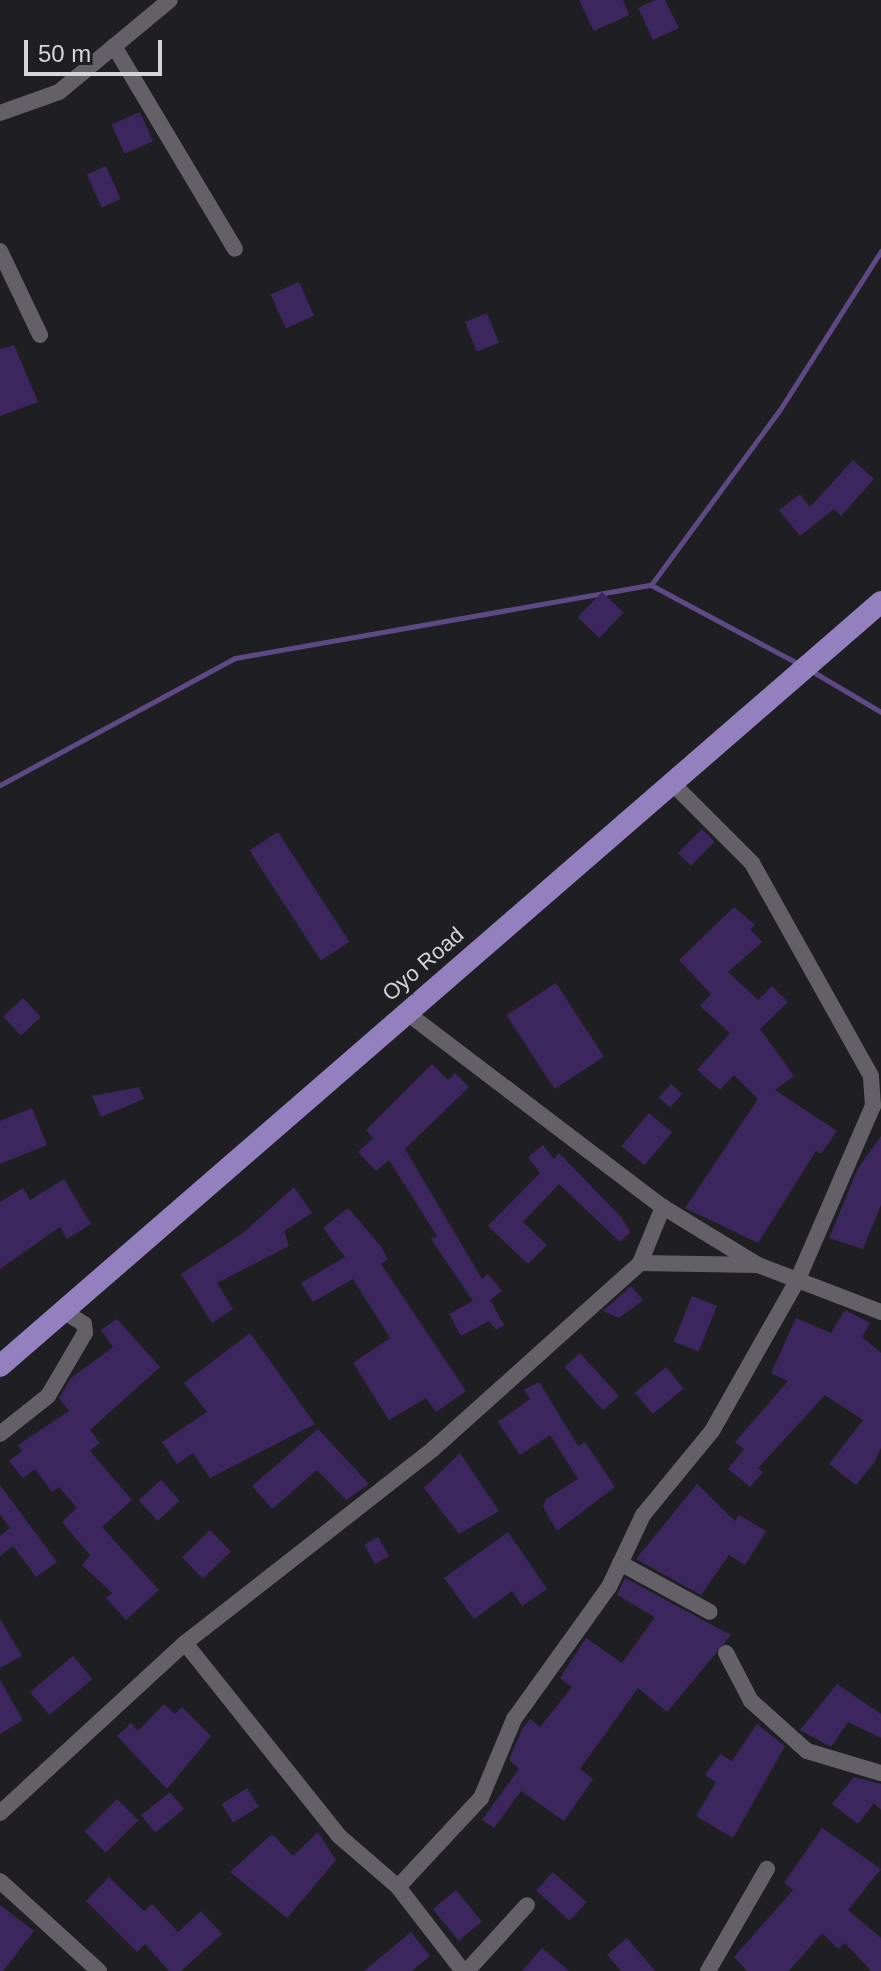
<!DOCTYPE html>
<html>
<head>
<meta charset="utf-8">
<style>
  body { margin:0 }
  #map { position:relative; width:881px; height:1971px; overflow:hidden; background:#1f1e23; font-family:Arial,sans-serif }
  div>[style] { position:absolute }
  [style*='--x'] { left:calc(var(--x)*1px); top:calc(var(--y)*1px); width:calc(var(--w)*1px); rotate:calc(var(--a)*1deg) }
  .stream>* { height:5px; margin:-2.5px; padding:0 2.5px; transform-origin:2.5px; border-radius:2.5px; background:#5d4a84 }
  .building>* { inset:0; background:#3b275e; transform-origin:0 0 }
  .minor>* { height:16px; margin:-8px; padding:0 8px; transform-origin:8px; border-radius:8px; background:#636167 }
  .trunk>* { height:22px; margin:-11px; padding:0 11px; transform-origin:11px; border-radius:11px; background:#9380be }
  span { translate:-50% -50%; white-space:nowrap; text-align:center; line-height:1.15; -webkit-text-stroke:7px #1f1e23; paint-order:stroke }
  .street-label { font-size:22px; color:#d5d4d8 }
  .scale { position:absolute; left:24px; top:40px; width:138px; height:36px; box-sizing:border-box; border:4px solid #d5d4d8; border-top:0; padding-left:10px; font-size:24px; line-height:28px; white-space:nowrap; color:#d5d4d8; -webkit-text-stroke:6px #1f1e23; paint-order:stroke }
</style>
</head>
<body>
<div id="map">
  <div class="stream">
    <i style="--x:651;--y:585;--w:170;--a:28.1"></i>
    <i style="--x:810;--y:670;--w:82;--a:30.6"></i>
    <i style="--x:0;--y:785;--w:267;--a:-28.4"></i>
    <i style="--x:235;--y:658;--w:422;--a:-10"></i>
    <i style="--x:651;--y:585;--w:216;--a:-53.7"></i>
    <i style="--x:779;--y:411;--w:190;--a:-57.5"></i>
  </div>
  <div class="building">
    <i style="clip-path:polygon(579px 0,623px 0,629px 15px,594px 31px)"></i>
    <i style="clip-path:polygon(655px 0,665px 0,679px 28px,653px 40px,638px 8px)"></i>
    <i style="left:140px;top:112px;width:32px;height:31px;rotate:66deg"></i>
    <i style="left:106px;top:166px;width:36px;height:21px;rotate:66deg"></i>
    <i style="left:299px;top:282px;width:37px;height:31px;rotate:66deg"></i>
    <i style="left:487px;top:313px;width:32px;height:24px;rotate:68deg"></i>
    <i style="clip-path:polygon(14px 345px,38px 402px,0 416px,0 349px)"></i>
    <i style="clip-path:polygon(853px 460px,874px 479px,841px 516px,834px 509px,800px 536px,779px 510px,800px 494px,810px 507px)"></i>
    <i style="left:602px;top:592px;width:30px;height:35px;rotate:44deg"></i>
    <i style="left:702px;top:829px;width:18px;height:34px;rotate:45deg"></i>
    <i style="left:278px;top:832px;width:131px;height:34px;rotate:57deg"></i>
    <i style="clip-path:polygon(734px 907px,755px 925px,750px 929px,762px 942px,728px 972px,758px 1000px,772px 986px,788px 1002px,760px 1029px,794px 1076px,775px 1090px,837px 1131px,821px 1154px,816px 1151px,758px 1243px,685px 1208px,758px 1099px,734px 1075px,720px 1090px,697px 1070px,730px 1033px,700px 1006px,711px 994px,679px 960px)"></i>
    <i style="left:556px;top:983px;width:88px;height:59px;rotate:57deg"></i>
    <i style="left:23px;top:998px;width:26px;height:27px;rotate:47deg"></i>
    <i style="clip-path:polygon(432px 1064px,448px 1080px,455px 1073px,469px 1087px,405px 1149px,482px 1279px,488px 1274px,502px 1291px,490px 1300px,504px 1325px,496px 1330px,489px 1321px,461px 1336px,449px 1314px,473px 1301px,431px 1239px,437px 1236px,389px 1160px,376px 1171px,358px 1152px,373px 1138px,366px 1130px)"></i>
    <i style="left:671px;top:1084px;width:15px;height:18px;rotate:42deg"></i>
    <i style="clip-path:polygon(139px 1087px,144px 1099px,101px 1117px,92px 1096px)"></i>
    <i style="clip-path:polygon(32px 1108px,47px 1145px,0 1164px,0 1121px)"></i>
    <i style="left:649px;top:1113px;width:30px;height:43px;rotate:40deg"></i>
    <i style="clip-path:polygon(881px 1136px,881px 1205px,863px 1249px,829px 1238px,858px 1168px)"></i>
    <i style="clip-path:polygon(543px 1145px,554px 1159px,559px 1153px,621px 1217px,630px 1232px,620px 1242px,559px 1184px,523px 1222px,547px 1245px,528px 1264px,488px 1226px,540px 1173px,528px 1157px)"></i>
    <i style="clip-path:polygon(64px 1179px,91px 1224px,67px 1239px,60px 1227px,0 1269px,0 1202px,23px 1188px,30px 1200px)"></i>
    <i style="clip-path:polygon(294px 1187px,312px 1213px,284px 1231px,289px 1246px,217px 1283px,233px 1309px,212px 1323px,181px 1274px,243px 1233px)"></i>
    <i style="clip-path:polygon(348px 1208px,380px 1245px,388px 1259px,381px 1264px,466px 1391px,436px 1412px,426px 1398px,389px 1420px,353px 1363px,390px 1338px,353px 1279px,313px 1302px,301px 1283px,345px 1257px,323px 1228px)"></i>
    <i style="clip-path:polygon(631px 1286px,643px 1300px,619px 1318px,603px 1311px)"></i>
    <i style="left:692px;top:1296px;width:27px;height:49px;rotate:22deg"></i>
    <i style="clip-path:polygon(845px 1310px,870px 1323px,862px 1337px,881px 1353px,881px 1448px,874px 1463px,856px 1485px,829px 1464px,863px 1420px,825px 1395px,758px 1468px,763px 1472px,750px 1487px,728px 1469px,744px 1449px,735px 1442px,788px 1381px,771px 1373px,796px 1318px,831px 1333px)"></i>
    <i style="clip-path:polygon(117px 1319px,160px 1367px,90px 1430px,100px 1443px,90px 1451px,132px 1500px,102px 1527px,159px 1590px,126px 1620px,106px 1598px,112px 1593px,82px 1565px,90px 1555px,62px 1522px,77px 1508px,59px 1487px,52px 1492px,35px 1469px,23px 1478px,9px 1461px,22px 1451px,18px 1445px,69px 1411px,59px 1398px,71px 1378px,113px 1347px,101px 1330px)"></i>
    <i style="clip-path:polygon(250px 1333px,315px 1424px,210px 1478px,193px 1453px,177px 1464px,162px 1442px,207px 1412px,184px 1383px)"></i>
    <i style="left:580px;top:1353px;width:58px;height:21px;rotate:48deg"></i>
    <i style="left:666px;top:1367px;width:28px;height:40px;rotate:51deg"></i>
    <i style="clip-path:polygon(539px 1382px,578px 1446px,585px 1442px,615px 1487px,557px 1531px,543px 1507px,546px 1499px,578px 1479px,550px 1435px,520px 1455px,498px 1422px,530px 1399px,524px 1390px)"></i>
    <i style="clip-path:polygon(318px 1429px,369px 1484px,346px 1500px,317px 1470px,272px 1509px,252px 1486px)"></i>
    <i style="clip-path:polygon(460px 1453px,499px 1511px,459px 1534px,424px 1488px)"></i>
    <i style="left:161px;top:1480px;width:28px;height:30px;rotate:48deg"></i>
    <i style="clip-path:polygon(697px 1484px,735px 1521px,739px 1515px,766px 1531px,745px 1565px,729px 1555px,701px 1595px,636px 1559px)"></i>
    <i style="clip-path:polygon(0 1485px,57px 1562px,36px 1577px,13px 1546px,0 1556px,0 1536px,10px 1528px,0 1514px)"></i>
    <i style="left:210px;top:1530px;width:30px;height:39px;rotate:46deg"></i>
    <i style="clip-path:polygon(508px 1532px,547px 1589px,522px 1606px,512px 1591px,474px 1619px,444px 1578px)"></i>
    <i style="left:378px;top:1537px;width:22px;height:16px;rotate:60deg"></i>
    <i style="clip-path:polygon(625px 1578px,731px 1635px,667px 1712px,638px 1688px,580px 1769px,593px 1779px,564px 1821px,521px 1791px,494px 1828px,482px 1820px,519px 1769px,509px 1760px,522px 1729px,530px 1719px,540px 1727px,572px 1687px,560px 1678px,586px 1638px,622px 1663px,655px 1617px,617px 1595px)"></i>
    <i style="clip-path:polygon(0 1619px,22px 1656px,0 1668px)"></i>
    <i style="left:73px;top:1656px;width:30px;height:56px;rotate:50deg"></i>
    <i style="clip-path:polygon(0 1680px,23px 1720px,0 1734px)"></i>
    <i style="clip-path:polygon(837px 1684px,881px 1714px,881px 1738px,848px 1722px,831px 1747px,800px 1730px)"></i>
    <i style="clip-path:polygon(164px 1704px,175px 1714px,182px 1707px,211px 1736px,167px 1789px,117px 1736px,131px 1723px,138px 1731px)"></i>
    <i style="clip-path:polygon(757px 1724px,785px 1746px,733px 1838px,696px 1816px,716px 1782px,705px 1775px,720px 1754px,732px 1761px)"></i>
    <i style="clip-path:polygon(854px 1777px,881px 1784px,881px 1810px,874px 1803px,858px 1824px,832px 1804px)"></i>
    <i style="left:247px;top:1788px;width:22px;height:30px;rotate:58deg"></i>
    <i style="left:170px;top:1792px;width:22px;height:37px;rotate:51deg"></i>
    <i style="left:117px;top:1799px;width:30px;height:46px;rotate:45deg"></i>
    <i style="clip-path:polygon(822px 1828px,881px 1869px,848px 1910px,881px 1938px,881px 1971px,871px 1971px,845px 1943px,838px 1949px,822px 1933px,789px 1971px,747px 1971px,734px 1957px,793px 1890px,784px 1883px)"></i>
    <i style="clip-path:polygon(318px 1832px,336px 1860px,287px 1918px,230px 1872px,272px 1834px,293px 1856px)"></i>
    <i style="left:553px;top:1872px;width:45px;height:25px;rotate:42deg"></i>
    <i style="clip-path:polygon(109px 1877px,144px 1911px,152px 1904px,178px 1932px,201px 1911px,222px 1934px,181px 1971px,169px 1971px,145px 1944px,137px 1952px,86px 1901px)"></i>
    <i style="left:456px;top:1890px;width:41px;height:30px;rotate:51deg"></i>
    <i style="clip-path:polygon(0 1905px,34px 1931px,3px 1971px,0 1971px)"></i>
    <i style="clip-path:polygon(411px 1932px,430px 1956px,412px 1971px,364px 1971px)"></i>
    <i style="clip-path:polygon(627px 1938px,655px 1971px,621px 1971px,607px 1955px)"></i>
    <i style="clip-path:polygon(542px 1948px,569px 1971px,522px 1971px)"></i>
  </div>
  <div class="minor">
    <i style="--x:114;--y:46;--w:236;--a:59.2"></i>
    <i style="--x:0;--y:113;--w:63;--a:-19.6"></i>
    <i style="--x:59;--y:92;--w:144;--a:-39.7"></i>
    <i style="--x:0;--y:251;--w:93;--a:64.5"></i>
    <i style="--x:407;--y:1013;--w:321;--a:37.2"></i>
    <i style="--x:663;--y:1207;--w:111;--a:31.4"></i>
    <i style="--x:758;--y:1265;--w:132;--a:20.9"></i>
    <i style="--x:640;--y:1263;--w:118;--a:1"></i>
    <i style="--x:0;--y:1434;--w:61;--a:-38.4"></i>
    <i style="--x:48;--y:1396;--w:73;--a:-59.6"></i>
    <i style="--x:85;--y:1333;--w:9;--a:-96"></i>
    <i style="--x:84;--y:1324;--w:25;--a:-148"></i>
    <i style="--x:620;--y:1563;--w:102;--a:28.6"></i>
    <i style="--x:185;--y:1643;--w:247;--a:51.4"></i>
    <i style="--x:339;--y:1836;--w:78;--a:40.8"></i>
    <i style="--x:398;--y:1887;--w:106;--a:52.3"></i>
    <i style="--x:726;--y:1653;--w:54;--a:62.5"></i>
    <i style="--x:751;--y:1701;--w:75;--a:41.8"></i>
    <i style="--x:807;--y:1751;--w:77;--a:16.6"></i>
    <i style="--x:0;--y:1813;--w:251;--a:-42.6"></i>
    <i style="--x:185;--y:1643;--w:315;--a:-38"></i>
    <i style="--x:433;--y:1449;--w:278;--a:-41.9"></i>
    <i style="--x:640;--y:1263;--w:61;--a:-67.7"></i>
    <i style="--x:0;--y:1881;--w:134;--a:42.3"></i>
    <i style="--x:398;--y:1887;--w:122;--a:-47"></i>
    <i style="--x:481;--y:1798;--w:86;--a:-67.3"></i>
    <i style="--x:514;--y:1719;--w:163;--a:-54.3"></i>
    <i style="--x:609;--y:1587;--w:80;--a:-64.7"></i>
    <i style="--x:643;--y:1515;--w:109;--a:-50.6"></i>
    <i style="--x:712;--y:1431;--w:175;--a:-60.5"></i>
    <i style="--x:798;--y:1279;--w:189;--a:-66.6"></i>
    <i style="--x:873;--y:1106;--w:30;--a:-94"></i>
    <i style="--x:871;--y:1076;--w:244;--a:-119.2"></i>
    <i style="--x:752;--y:863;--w:115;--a:-135"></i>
    <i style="--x:467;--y:1971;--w:89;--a:-47.7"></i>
    <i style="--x:708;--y:1971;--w:118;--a:-60"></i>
  </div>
  <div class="trunk">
    <i style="--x:0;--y:1366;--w:1166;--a:-40.93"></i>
  </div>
  <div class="street-label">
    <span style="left:423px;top:964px;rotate:-41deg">Oyo Road</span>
  </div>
  <div class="scale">50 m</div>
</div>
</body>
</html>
